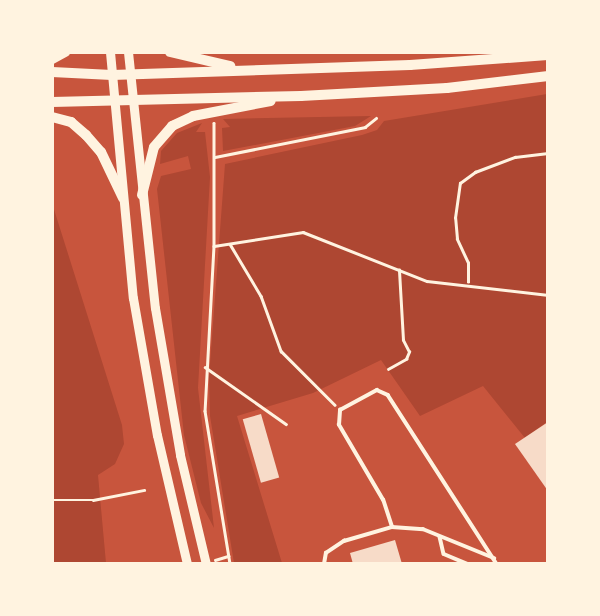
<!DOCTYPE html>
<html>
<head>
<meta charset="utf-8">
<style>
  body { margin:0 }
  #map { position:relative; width:600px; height:616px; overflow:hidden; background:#c8553d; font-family:Ubuntu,sans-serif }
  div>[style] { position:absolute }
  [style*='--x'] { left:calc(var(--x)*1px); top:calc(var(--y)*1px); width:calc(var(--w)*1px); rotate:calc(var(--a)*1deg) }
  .green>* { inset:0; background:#ae4732 }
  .building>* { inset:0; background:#f7dbc8; transform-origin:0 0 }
  .path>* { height:2.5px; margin:-1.25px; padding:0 1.25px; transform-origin:1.25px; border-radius:1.25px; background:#fff3e0 }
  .service>* { height:3.5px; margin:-1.75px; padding:0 1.75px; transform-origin:1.75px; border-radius:1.75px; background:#fff3e0 }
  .secondary>* { height:9px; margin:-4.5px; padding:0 4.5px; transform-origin:4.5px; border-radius:4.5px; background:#fff3e0 }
  .trunk>* { height:10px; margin:-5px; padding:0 5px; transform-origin:5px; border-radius:5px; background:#fff3e0 }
  span { translate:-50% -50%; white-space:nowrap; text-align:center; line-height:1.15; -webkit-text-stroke:5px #fff3e0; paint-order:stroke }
  .frame { position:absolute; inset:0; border:54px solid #fff3e0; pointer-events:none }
</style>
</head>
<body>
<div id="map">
  <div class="green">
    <i style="clip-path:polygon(547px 94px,547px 422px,525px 438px,483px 386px,420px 416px,381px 360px,313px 393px,237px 416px,282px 563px,234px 563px,210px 416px,209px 377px,225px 164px,362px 135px,377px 130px,384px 121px)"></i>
    <i style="clip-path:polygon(371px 116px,355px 126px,223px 151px,222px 128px,230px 127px,223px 119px)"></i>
    <i style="clip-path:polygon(202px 123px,196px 132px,205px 132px,210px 177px,198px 388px,214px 528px,201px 503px,184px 435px,157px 189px,161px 176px,191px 169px,188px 156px,160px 164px,161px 151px,177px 133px)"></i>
    <i style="clip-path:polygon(52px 203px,122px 425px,124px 444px,115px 464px,98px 475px,106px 563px,53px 563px)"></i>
  </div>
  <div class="building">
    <i style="left:261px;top:414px;width:66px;height:19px;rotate:74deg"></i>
    <i style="clip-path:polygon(548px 422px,548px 491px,515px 444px)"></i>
    <i style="clip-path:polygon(395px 540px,402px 564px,353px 564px,350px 553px)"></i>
  </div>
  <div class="path">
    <i style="--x:214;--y:123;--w:123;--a:90"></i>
    <i style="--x:214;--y:246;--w:165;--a:93.1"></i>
    <i style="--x:205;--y:411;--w:155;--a:80.7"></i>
    <i style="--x:215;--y:157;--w:153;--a:-11.3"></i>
    <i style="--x:365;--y:127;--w:14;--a:-39"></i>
    <i style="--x:230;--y:244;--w:61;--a:59.2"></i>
    <i style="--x:261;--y:296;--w:59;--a:70"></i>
    <i style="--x:281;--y:351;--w:76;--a:45"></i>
    <i style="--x:214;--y:246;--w:90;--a:-8.9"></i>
    <i style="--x:303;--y:232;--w:133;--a:21.6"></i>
    <i style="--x:427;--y:281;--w:122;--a:6.6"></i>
    <i style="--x:468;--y:282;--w:19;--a:-90"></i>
    <i style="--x:468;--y:263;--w:26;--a:-115"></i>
    <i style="--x:457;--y:239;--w:21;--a:-95"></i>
    <i style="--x:455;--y:218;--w:35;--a:-82"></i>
    <i style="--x:460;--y:183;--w:19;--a:-36"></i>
    <i style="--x:475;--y:172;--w:43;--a:-20.6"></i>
    <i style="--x:515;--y:157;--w:33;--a:-7"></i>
    <i style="--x:205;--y:367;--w:99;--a:35.1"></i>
    <i style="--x:388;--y:369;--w:21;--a:-29"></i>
    <i style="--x:406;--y:359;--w:8;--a:-67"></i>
    <i style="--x:409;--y:352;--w:13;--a:-117"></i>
    <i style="--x:403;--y:340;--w:70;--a:-93.3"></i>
    <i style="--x:52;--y:500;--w:41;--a:0"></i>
    <i style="--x:93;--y:500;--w:52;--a:-11.1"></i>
    <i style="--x:215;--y:560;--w:14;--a:-17"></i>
  </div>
  <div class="service">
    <i style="--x:392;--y:527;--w:28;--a:-108"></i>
    <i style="--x:383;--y:500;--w:87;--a:-120.4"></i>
    <i style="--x:339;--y:425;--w:15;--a:-86"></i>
    <i style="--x:340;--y:410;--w:42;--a:-28.4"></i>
    <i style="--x:377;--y:390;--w:12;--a:24"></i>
    <i style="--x:388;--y:395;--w:201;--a:57.2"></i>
    <i style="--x:440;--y:537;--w:17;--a:77"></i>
    <i style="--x:444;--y:554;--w:25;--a:23"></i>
    <i style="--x:52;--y:563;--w:1;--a:45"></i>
    <i style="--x:324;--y:564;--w:11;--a:-80"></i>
    <i style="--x:326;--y:553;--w:22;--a:-34"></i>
    <i style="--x:344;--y:541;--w:50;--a:-16.3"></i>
    <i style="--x:392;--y:527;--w:31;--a:4"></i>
    <i style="--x:423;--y:529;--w:77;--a:22.2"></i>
  </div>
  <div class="secondary">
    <i style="--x:110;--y:52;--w:247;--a:84.7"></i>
    <i style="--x:133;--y:298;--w:139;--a:80.1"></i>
    <i style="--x:157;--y:435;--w:132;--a:76.9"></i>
    <i style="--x:128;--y:52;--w:257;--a:84"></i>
    <i style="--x:155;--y:308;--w:149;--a:80.3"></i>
    <i style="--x:180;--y:455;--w:112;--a:76.6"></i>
  </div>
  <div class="trunk">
    <i style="--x:170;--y:52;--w:62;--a:13.1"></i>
    <i style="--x:52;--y:59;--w:15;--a:-28"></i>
    <i style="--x:52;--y:72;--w:60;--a:2.9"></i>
    <i style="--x:112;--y:75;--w:298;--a:-1.9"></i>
    <i style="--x:410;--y:65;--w:138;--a:-4.1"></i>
    <i style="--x:52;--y:102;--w:249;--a:-1.4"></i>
    <i style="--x:301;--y:96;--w:146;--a:-3.1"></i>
    <i style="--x:447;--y:88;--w:102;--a:-6.8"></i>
    <i style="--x:52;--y:117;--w:20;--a:15"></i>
    <i style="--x:71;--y:122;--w:20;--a:41"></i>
    <i style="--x:86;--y:135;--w:23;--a:49"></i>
    <i style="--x:101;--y:152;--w:51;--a:64.4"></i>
    <i style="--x:142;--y:195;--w:49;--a:-76"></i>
    <i style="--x:154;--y:147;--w:28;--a:-49"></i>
    <i style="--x:172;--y:126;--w:23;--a:-25"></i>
    <i style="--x:193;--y:116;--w:79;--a:-10.9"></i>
  </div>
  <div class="frame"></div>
</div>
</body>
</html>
